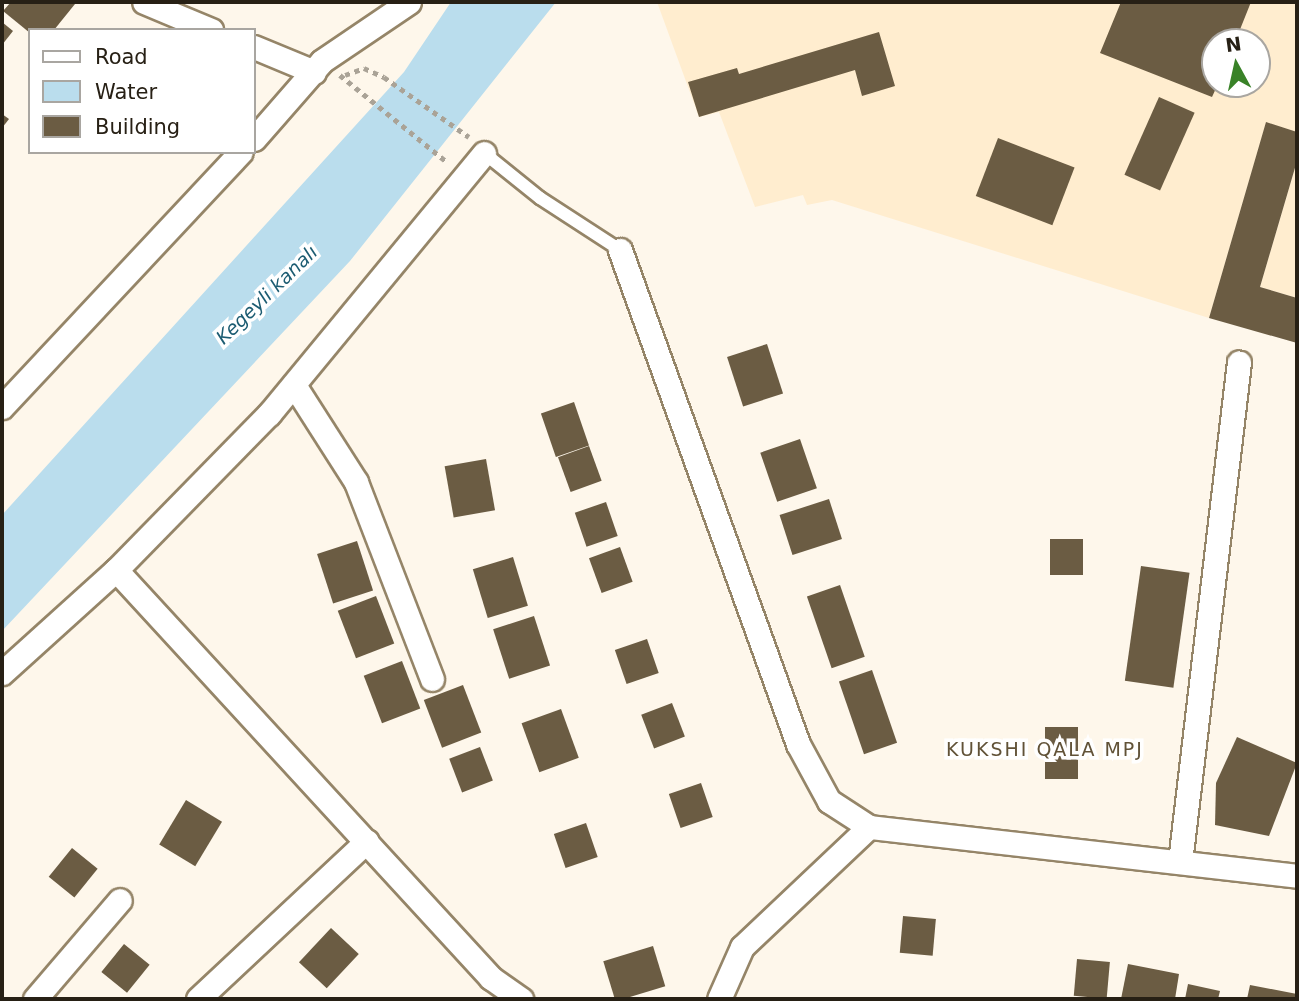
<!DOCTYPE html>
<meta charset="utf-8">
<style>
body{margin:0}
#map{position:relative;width:1299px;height:1001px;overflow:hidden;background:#fef7eb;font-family:"DejaVu Sans",sans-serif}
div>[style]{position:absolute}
.built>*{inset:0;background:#ffedcf}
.water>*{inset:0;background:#badded}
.building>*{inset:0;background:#6b5c43;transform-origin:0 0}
.path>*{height:4.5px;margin-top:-2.25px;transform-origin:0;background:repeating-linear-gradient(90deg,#aaa397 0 5px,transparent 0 10px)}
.roads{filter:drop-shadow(2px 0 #958568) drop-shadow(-2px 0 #958568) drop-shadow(0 2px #958568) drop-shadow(0 -2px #958568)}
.lane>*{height:12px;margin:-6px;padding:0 6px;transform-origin:6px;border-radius:6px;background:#fff}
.street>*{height:23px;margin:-11.5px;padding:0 11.5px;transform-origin:11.5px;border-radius:11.5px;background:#fff}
span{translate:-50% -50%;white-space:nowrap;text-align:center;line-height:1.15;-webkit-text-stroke:7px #fff;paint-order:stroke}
.water-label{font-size:19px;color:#1c5c72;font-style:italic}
.neighbourhood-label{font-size:19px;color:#615237;letter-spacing:2px}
.frame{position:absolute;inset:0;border:4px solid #272015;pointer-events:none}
.legend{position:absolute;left:28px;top:28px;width:228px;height:126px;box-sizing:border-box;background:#fff;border:2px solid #a9a6a1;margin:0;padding:9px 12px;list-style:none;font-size:21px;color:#272015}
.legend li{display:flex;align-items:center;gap:14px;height:35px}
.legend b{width:35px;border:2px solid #a9a6a1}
.north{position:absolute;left:1201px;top:28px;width:70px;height:70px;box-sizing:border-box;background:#fff;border:2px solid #a9a6a1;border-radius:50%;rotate:352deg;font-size:19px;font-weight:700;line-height:28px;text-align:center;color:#272015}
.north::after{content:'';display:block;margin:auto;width:24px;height:32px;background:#398228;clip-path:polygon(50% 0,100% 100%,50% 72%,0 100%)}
</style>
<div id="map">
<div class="built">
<i style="clip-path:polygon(evenodd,657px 2px,1297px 2px,1297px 132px,1266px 123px,1209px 318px,832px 200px,807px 205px,803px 195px,755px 207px,719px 112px,699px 117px,657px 2px,1215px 42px,1257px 42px,1257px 84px,1215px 84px,1215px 42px)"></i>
<i style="clip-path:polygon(1297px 161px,1297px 298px,1260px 287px)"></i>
</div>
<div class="water">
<i style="clip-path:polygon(451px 2px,556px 2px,350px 261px,2px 631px,2px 515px,404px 72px)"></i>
</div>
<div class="building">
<i style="clip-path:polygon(11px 2px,72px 2px,75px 4px,54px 30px,30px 33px,3px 11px)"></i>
<i style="clip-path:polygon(1121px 2px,1251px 2px,1235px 42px,1215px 42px,1218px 84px,1212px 97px,1100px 53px)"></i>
<i style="clip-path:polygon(2px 22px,13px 31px,2px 45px)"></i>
<i style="clip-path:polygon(879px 32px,895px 86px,862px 96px,855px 70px,699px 117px,688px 82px,737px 68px,739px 74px)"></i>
<i style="left:1159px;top:97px;width:39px;height:85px;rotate:24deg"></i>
<i style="clip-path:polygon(2px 114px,9px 119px,2px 128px)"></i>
<i style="clip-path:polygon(1266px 122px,1297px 132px,1297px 161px,1260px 287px,1297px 298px,1297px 343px,1209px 318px)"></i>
<i style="left:998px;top:138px;width:82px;height:62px;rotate:21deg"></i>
<i style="left:767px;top:344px;width:52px;height:42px;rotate:72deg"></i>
<i style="left:574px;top:402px;width:46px;height:35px;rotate:71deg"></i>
<i style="left:800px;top:439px;width:52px;height:42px;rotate:71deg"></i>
<i style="left:589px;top:446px;width:37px;height:33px;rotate:70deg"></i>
<i style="left:486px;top:459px;width:52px;height:42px;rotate:80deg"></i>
<i style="left:829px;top:499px;width:42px;height:52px;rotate:72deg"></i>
<i style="left:606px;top:502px;width:36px;height:33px;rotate:71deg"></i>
<i style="left:1050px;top:539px;width:33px;height:36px"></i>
<i style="left:357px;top:541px;width:52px;height:42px;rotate:72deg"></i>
<i style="left:620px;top:547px;width:37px;height:33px;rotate:70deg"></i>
<i style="left:513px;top:557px;width:51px;height:42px;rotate:73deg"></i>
<i style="left:1141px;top:566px;width:49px;height:116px;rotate:8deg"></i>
<i style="left:840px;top:585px;width:76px;height:35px;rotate:71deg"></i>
<i style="left:376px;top:596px;width:51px;height:41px;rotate:69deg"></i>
<i style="left:534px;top:616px;width:52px;height:43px;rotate:72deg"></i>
<i style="left:647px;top:639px;width:36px;height:34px;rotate:71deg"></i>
<i style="left:402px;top:661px;width:51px;height:41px;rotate:69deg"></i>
<i style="left:872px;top:670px;width:77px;height:35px;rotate:71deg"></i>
<i style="left:463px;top:685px;width:51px;height:42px;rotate:69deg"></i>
<i style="left:672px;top:703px;width:36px;height:33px;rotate:69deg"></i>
<i style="left:561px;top:709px;width:52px;height:42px;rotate:70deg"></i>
<i style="left:1078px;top:727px;width:52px;height:33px;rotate:90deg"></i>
<i style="clip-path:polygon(1237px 737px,1297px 763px,1269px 836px,1215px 825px,1216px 783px)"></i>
<i style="left:480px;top:747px;width:36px;height:33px;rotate:69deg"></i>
<i style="left:701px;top:783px;width:36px;height:34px;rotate:71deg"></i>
<i style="left:186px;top:800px;width:42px;height:52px;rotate:31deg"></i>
<i style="left:586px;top:823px;width:36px;height:34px;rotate:71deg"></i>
<i style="left:72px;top:848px;width:33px;height:37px;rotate:39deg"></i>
<i style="left:903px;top:916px;width:33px;height:37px;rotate:5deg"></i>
<i style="left:331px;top:928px;width:38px;height:47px;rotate:43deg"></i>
<i style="left:124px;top:944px;width:33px;height:36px;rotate:39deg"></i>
<i style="left:653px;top:946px;width:42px;height:52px;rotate:73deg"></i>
<i style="left:1077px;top:959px;width:33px;height:37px;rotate:5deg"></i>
<i style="clip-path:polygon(1128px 964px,1179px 974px,1175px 999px,1121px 999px)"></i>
<i style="clip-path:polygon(1188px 984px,1220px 991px,1218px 999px,1185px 999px)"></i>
<i style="clip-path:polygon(1250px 985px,1297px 994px,1297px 999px,1247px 999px)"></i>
</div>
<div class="path">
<i style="left:340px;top:75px;width:138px;rotate:39.1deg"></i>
<i style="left:345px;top:75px;width:20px;rotate:-20deg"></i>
<i style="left:364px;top:68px;width:22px;rotate:24deg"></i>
<i style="left:384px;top:77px;width:104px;rotate:35.2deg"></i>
</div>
<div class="roads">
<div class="lane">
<i style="left:484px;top:153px;width:72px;rotate:38.8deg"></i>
<i style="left:540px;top:198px;width:95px;rotate:33deg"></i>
</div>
<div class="street">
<i style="left:144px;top:2px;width:73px;rotate:22.7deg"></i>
<i style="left:254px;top:47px;width:65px;rotate:22.6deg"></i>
<i style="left:254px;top:139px;width:103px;rotate:-48.9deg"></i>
<i style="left:322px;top:61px;width:105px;rotate:-34.1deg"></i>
<i style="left:620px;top:250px;width:525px;rotate:70.18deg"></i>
<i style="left:798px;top:744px;width:65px;rotate:61.5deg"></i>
<i style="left:829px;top:801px;width:48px;rotate:33deg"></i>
<i style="left:869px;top:827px;width:431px;rotate:6.5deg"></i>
<i style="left:294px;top:385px;width:115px;rotate:57.4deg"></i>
<i style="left:356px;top:482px;width:211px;rotate:68.9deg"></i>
<i style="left:2px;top:407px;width:349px;rotate:-46.9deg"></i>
<i style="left:116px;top:570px;width:554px;rotate:47.41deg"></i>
<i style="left:491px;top:978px;width:37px;rotate:35deg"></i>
<i style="left:2px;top:673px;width:154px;rotate:-42.1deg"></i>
<i style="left:116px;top:570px;width:219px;rotate:-45.6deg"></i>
<i style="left:269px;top:414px;width:338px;rotate:-50.5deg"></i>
<i style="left:1180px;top:862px;width:503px;rotate:-83.27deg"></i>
<i style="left:35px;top:999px;width:130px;rotate:-49.4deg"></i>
<i style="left:198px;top:999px;width:231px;rotate:-43.1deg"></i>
<i style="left:719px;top:999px;width:57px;rotate:-66.1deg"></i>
<i style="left:742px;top:947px;width:175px;rotate:-43.4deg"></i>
</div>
</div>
<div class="water-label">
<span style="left:267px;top:295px;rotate:-44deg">Kegeyli kanalı</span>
</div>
<div class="neighbourhood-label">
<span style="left:1045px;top:750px">KUKSHI QALA MPJ</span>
</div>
<div class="frame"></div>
<ul class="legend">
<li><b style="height:9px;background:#fff"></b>Road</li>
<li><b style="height:19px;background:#badded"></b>Water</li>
<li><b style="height:19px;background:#6b5c43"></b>Building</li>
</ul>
<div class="north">N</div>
</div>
